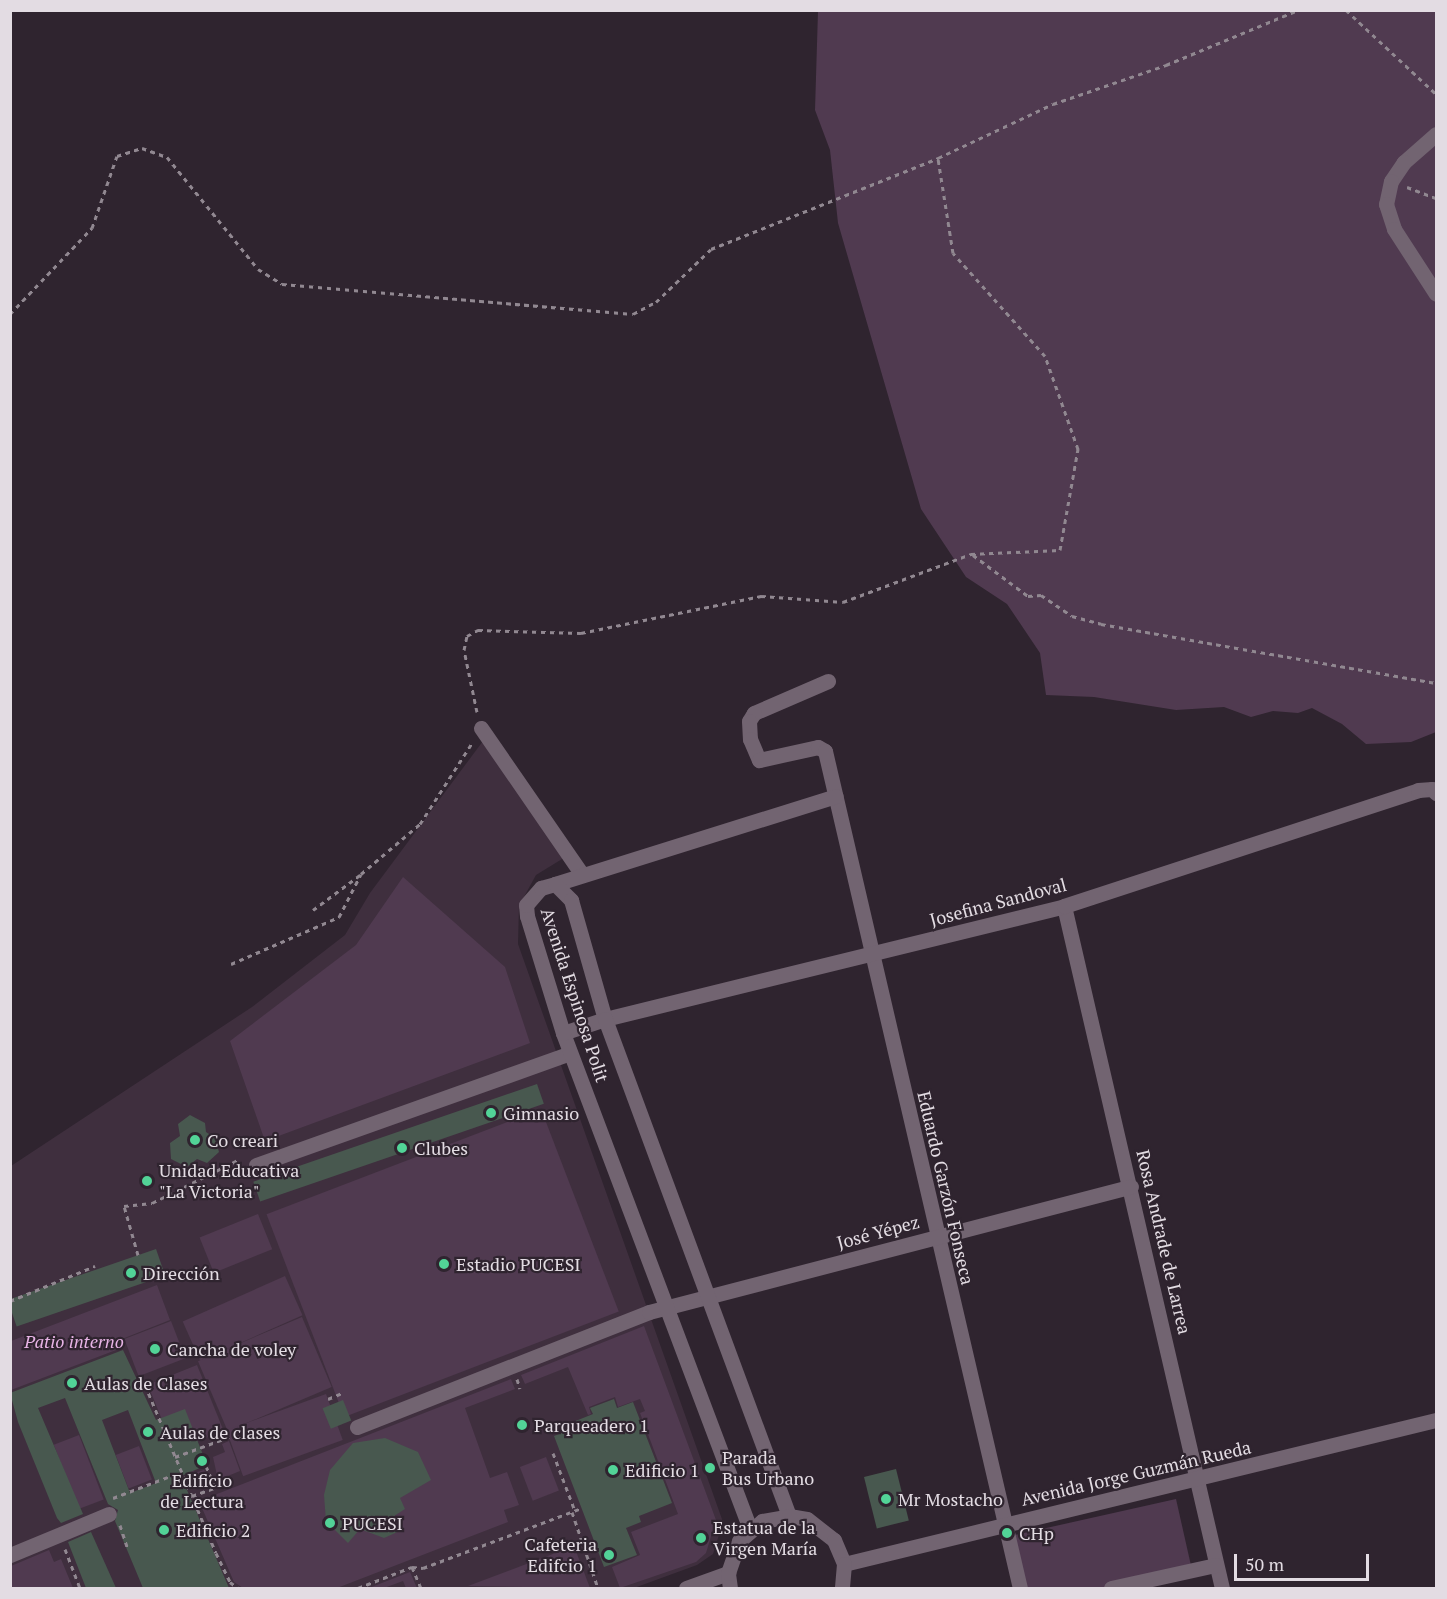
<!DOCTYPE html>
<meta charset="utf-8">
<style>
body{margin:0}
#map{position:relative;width:1447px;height:1599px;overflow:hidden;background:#2f242f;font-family:"PT Serif",serif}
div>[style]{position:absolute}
.built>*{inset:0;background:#3f2f3e}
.green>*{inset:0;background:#503a50;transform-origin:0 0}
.building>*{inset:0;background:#48584f;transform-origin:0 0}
.path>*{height:3px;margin-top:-1.5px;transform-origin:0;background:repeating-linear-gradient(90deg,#918891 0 4.5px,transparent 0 9px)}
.minor>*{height:15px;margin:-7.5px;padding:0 7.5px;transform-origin:7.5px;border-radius:7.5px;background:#726471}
.dots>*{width:16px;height:16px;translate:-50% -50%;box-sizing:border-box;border:3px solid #2f242f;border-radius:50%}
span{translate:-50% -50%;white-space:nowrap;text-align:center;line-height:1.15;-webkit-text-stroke:4.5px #2f242f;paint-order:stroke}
.street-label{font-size:18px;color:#e3dce3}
.poi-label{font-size:18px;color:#e3dce3}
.left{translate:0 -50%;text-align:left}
.right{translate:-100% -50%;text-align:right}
.park-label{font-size:18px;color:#e7b3e5;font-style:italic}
.frame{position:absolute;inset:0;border:12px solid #e3dce3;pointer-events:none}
.scale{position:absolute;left:1234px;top:1554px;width:135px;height:27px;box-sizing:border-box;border:3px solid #e3dce3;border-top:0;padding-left:8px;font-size:18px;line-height:21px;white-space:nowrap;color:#e3dce3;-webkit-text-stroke:4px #2f242f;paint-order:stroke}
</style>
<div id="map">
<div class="built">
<i style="clip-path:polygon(483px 741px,567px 856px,536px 875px,519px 906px,518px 944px,723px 1522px,713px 1554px,697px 1565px,634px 1588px,11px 1588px,11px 1166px,252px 1007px,345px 935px,370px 893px)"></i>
</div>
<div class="green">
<i style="clip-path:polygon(818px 11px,1436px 11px,1436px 732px,1411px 742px,1366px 744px,1342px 724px,1312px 708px,1298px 713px,1273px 711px,1251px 717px,1224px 707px,1176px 710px,1094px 697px,1046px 695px,1040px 653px,1007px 604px,966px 577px,921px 509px,838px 223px,830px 150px,815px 110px)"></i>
<i style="clip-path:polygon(403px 877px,505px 967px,530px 1043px,265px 1141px,230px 1041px,356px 945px)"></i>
<i style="left:541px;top:1109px;width:217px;height:294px;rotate:69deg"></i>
<i style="left:258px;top:1214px;width:38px;height:63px;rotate:68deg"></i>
<i style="left:285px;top:1276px;width:43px;height:112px;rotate:66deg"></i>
<i style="clip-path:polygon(157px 1285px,170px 1320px,122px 1339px,124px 1347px,11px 1390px,11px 1341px)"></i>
<i style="left:302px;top:1317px;width:76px;height:113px;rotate:67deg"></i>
<i style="left:171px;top:1321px;width:40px;height:50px;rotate:69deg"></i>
<i style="clip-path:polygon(644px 1326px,716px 1520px,706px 1553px,696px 1562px,620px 1588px,612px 1567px,640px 1555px,631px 1532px,678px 1514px,640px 1413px,645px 1411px,640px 1399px,618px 1407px,615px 1397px,589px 1407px,591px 1414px,588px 1415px,568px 1367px,525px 1384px,521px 1375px)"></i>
<i style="left:197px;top:1365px;width:71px;height:53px;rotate:68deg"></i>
<i style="clip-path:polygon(511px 1379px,515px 1389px,465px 1408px,490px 1478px,507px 1472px,519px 1505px,504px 1510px,508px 1522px,337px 1588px,243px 1588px,234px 1582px,199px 1501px)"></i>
<i style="left:326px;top:1394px;width:49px;height:106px;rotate:70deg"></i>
<i style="left:79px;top:1435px;width:69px;height:27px;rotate:69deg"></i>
<i style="clip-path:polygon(229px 1441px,240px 1471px,218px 1480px,213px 1457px,225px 1452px,222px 1444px)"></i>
<i style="left:139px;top:1446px;width:36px;height:25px;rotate:69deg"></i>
<i style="clip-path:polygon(188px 1457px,194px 1473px,204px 1470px,210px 1483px,193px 1489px,181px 1460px)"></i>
<i style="left:546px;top:1457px;width:36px;height:28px;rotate:69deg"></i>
<i style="clip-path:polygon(1176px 1499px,1192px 1570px,1110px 1588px,1027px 1588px,1015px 1535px)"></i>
<i style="clip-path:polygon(574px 1546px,590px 1588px,468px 1586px)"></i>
<i style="clip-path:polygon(49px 1550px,54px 1562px,61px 1559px,73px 1588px,11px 1588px,11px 1566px)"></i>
<i style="clip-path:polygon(410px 1572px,417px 1588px,406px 1588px,403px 1581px,384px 1588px,369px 1588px)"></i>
</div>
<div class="building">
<i style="left:537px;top:1084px;width:21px;height:300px;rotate:71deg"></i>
<i style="clip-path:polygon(190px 1115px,205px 1123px,206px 1132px,215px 1138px,219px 1152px,207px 1163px,197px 1159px,187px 1167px,171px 1159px,170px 1143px,180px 1136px,178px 1124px)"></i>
<i style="left:156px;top:1249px;width:28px;height:157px;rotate:71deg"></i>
<i style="clip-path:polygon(evenodd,123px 1350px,156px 1420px,185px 1409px,207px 1465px,181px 1476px,229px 1588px,143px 1588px,115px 1521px,118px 1510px,108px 1504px,65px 1398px,38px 1408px,83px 1514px,61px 1523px,57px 1518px,18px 1422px,10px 1393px,123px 1350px,128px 1410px,156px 1483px,130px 1493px,102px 1420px,128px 1410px)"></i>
<i style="clip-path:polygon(614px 1399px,617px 1408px,633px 1402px,672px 1503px,639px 1516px,641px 1522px,626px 1528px,637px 1555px,604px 1567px,554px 1436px,575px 1428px,573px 1422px,593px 1414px,590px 1408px)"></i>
<i style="left:343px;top:1400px;width:22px;height:22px;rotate:68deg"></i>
<i style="clip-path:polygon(385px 1438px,418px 1452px,431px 1480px,400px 1498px,405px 1509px,394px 1516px,402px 1530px,384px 1538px,360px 1529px,348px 1543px,326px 1521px,324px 1495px,330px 1470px,353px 1443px)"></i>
<i style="left:896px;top:1469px;width:53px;height:33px;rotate:76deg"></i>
<i style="clip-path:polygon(91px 1532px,116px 1588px,86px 1588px,68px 1542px)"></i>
</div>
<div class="path">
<i style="left:1346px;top:10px;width:123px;rotate:43deg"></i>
<i style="left:1407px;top:187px;width:31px;rotate:21deg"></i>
<i style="left:10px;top:314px;width:119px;rotate:-46.4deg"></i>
<i style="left:92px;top:228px;width:76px;rotate:-70.9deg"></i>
<i style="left:117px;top:156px;width:26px;rotate:-18deg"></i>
<i style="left:142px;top:148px;width:27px;rotate:20deg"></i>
<i style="left:167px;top:157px;width:144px;rotate:50.9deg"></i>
<i style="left:258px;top:269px;width:28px;rotate:32deg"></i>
<i style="left:282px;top:284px;width:352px;rotate:4.9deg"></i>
<i style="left:633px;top:314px;width:26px;rotate:-28deg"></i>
<i style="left:656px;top:302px;width:76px;rotate:-43.9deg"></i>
<i style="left:711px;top:249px;width:245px;rotate:-21.8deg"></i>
<i style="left:938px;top:158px;width:127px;rotate:-25.2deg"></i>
<i style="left:1053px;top:104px;width:120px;rotate:-19deg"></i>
<i style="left:1166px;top:65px;width:143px;rotate:-22.6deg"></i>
<i style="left:973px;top:555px;width:69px;rotate:36.7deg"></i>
<i style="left:1028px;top:596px;width:13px;rotate:-4deg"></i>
<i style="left:1041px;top:595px;width:37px;rotate:34deg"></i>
<i style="left:1072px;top:616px;width:30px;rotate:15deg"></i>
<i style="left:1101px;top:624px;width:340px;rotate:10deg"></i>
<i style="left:477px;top:712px;width:63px;rotate:-101.8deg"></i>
<i style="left:464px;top:650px;width:14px;rotate:-78deg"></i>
<i style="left:467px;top:636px;width:13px;rotate:-29deg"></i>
<i style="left:478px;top:630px;width:103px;rotate:1.7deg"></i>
<i style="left:581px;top:633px;width:184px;rotate:-11.6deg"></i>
<i style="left:761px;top:596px;width:82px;rotate:4.2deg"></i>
<i style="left:843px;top:602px;width:137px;rotate:-20.6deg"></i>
<i style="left:971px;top:554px;width:89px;rotate:-2.6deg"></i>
<i style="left:1060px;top:550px;width:103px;rotate:-79.9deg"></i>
<i style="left:1078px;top:449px;width:99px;rotate:-109.5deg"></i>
<i style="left:1045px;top:356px;width:138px;rotate:-131.8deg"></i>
<i style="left:953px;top:253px;width:96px;rotate:-99deg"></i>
<i style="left:313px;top:910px;width:59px;rotate:-36.7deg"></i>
<i style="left:231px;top:964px;width:118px;rotate:-23.5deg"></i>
<i style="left:339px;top:917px;width:48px;rotate:-62.9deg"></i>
<i style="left:361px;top:874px;width:77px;rotate:-40.3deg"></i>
<i style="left:420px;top:824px;width:96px;rotate:-57.3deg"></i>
<i style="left:138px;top:1255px;width:51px;rotate:-105.9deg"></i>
<i style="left:124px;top:1206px;width:28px;rotate:-6deg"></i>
<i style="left:152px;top:1203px;width:98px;rotate:-26.6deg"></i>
<i style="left:10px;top:1301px;width:92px;rotate:-22.4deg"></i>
<i style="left:517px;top:1379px;width:10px;rotate:73deg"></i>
<i style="left:145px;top:1385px;width:182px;rotate:67.1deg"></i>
<i style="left:216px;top:1553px;width:32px;rotate:64deg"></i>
<i style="left:230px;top:1582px;width:10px;rotate:37deg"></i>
<i style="left:328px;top:1399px;width:15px;rotate:-23deg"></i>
<i style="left:553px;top:1453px;width:62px;rotate:69.2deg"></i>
<i style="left:175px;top:1457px;width:58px;rotate:-20.3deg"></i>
<i style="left:206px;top:1466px;width:23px;rotate:67deg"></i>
<i style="left:192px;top:1496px;width:35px;rotate:-20deg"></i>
<i style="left:113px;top:1498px;width:73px;rotate:-20.9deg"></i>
<i style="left:572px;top:1512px;width:80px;rotate:71.1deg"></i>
<i style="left:120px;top:1525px;width:25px;rotate:72deg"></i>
<i style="left:65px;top:1549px;width:42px;rotate:69deg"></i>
<i style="left:412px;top:1567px;width:11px;rotate:5deg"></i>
<i style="left:423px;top:1568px;width:170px;rotate:-20.7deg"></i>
<i style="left:358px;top:1588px;width:58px;rotate:-21.3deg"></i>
<i style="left:412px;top:1567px;width:23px;rotate:67deg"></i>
</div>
<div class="minor">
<i style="left:1436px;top:134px;width:43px;rotate:138.8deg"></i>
<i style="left:1404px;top:162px;width:23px;rotate:124deg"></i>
<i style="left:1391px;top:181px;width:24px;rotate:102deg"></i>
<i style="left:1386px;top:204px;width:26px;rotate:72deg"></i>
<i style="left:1394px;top:229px;width:77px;rotate:57.1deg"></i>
<i style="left:828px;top:681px;width:81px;rotate:156.6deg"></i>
<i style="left:754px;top:713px;width:9px;rotate:122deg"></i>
<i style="left:749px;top:721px;width:18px;rotate:87deg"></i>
<i style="left:750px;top:739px;width:23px;rotate:67deg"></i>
<i style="left:759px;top:760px;width:60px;rotate:-12.4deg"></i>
<i style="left:818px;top:747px;width:8px;rotate:30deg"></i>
<i style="left:825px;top:751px;width:859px;rotate:76.89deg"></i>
<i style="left:481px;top:728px;width:176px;rotate:55.4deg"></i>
<i style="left:555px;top:884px;width:294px;rotate:-17.4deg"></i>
<i style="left:1064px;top:906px;width:700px;rotate:76.96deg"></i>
<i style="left:563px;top:1033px;width:44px;rotate:-18.4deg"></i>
<i style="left:605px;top:1019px;width:473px;rotate:-13.8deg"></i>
<i style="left:1064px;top:906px;width:373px;rotate:-18.1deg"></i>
<i style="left:1418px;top:790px;width:14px;rotate:-4deg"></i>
<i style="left:1432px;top:789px;width:6px;rotate:45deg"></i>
<i style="left:256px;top:1165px;width:333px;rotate:-19.6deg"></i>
<i style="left:357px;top:1427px;width:314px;rotate:-21.5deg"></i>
<i style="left:649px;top:1312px;width:498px;rotate:-14.6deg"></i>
<i style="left:750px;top:1529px;width:530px;rotate:-110.66deg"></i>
<i style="left:563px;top:1033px;width:122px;rotate:-107.1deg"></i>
<i style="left:527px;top:916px;width:11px;rotate:-95deg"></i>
<i style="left:526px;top:905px;width:23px;rotate:-49deg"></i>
<i style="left:541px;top:888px;width:15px;rotate:-16deg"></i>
<i style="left:555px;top:884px;width:23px;rotate:45deg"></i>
<i style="left:571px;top:900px;width:124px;rotate:74.1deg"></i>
<i style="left:605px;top:1019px;width:530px;rotate:69.68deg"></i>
<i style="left:10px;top:1555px;width:107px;rotate:-22.5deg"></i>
<i style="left:844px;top:1564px;width:609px;rotate:-13.67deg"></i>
<i style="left:686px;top:1588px;width:45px;rotate:-19.7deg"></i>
<i style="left:730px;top:1588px;width:15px;rotate:-98deg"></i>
<i style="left:728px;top:1573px;width:34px;rotate:-71deg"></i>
<i style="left:739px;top:1541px;width:30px;rotate:-41deg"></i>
<i style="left:762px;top:1521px;width:27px;rotate:-10deg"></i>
<i style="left:789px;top:1516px;width:18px;rotate:9deg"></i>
<i style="left:807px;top:1519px;width:34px;rotate:38deg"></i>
<i style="left:834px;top:1540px;width:26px;rotate:67deg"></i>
<i style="left:844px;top:1564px;width:24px;rotate:95deg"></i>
<i style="left:1111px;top:1588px;width:107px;rotate:-12.4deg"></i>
</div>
<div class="dots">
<i style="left:491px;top:1113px;background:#52d397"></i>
<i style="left:195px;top:1140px;background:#52d397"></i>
<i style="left:402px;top:1148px;background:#52d397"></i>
<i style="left:147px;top:1181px;background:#52d397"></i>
<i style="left:444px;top:1264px;background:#52d397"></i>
<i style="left:131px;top:1273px;background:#52d397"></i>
<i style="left:155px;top:1349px;background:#52d397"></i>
<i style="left:72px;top:1383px;background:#52d397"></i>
<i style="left:522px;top:1425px;background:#52d397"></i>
<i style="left:148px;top:1432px;background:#52d397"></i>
<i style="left:202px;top:1461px;background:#52d397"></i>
<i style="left:710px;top:1468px;background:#52d397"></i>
<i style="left:613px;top:1470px;background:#52d397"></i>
<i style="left:886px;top:1499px;background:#52d397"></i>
<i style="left:330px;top:1523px;background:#52d397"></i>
<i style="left:164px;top:1530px;background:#52d397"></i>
<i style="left:1007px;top:1533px;background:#52d397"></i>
<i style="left:701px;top:1538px;background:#52d397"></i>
<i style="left:609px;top:1555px;background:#52d397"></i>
</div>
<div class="street-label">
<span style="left:998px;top:902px;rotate:-15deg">Josefina Sandoval</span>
<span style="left:575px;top:995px;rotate:72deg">Avenida Espinosa Polit</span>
<span style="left:946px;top:1188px;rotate:77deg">Eduardo Garzón Fonseca</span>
<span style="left:878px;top:1232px;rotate:-15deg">José Yépez</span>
<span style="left:1164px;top:1242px;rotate:77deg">Rosa Andrade de Larrea</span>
<span style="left:1136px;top:1473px;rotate:-13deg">Avenida Jorge Guzmán Rueda</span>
</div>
<div class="poi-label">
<span class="left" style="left:503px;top:1113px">Gimnasio</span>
<span class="left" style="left:207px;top:1140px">Co creari</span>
<span class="left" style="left:414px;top:1148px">Clubes</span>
<span class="left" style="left:159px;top:1181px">Unidad Educativa<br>"La Victoria"</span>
<span class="left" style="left:456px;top:1264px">Estadio PUCESI</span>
<span class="left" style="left:143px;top:1273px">Dirección</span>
<span class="left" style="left:167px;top:1349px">Cancha de voley</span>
<span class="left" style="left:84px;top:1383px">Aulas de Clases</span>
<span class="left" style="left:534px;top:1425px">Parqueadero 1</span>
<span class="left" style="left:160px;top:1432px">Aulas de clases</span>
<span class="left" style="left:722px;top:1468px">Parada<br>Bus Urbano</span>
<span class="left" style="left:625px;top:1470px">Edificio 1</span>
<span style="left:202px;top:1491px">Edificio<br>de Lectura</span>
<span class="left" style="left:898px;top:1499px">Mr Mostacho</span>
<span class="left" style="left:342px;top:1523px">PUCESI</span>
<span class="left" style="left:713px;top:1538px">Estatua de la<br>Virgen María</span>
<span class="left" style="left:176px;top:1530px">Edificio 2</span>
<span class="left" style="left:1019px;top:1533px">CHp</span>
<span class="right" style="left:597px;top:1555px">Cafeteria<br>Edifcio 1</span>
</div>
<div class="park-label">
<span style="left:74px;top:1341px">Patio interno</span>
</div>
<div class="frame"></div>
<div class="scale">50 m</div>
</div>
